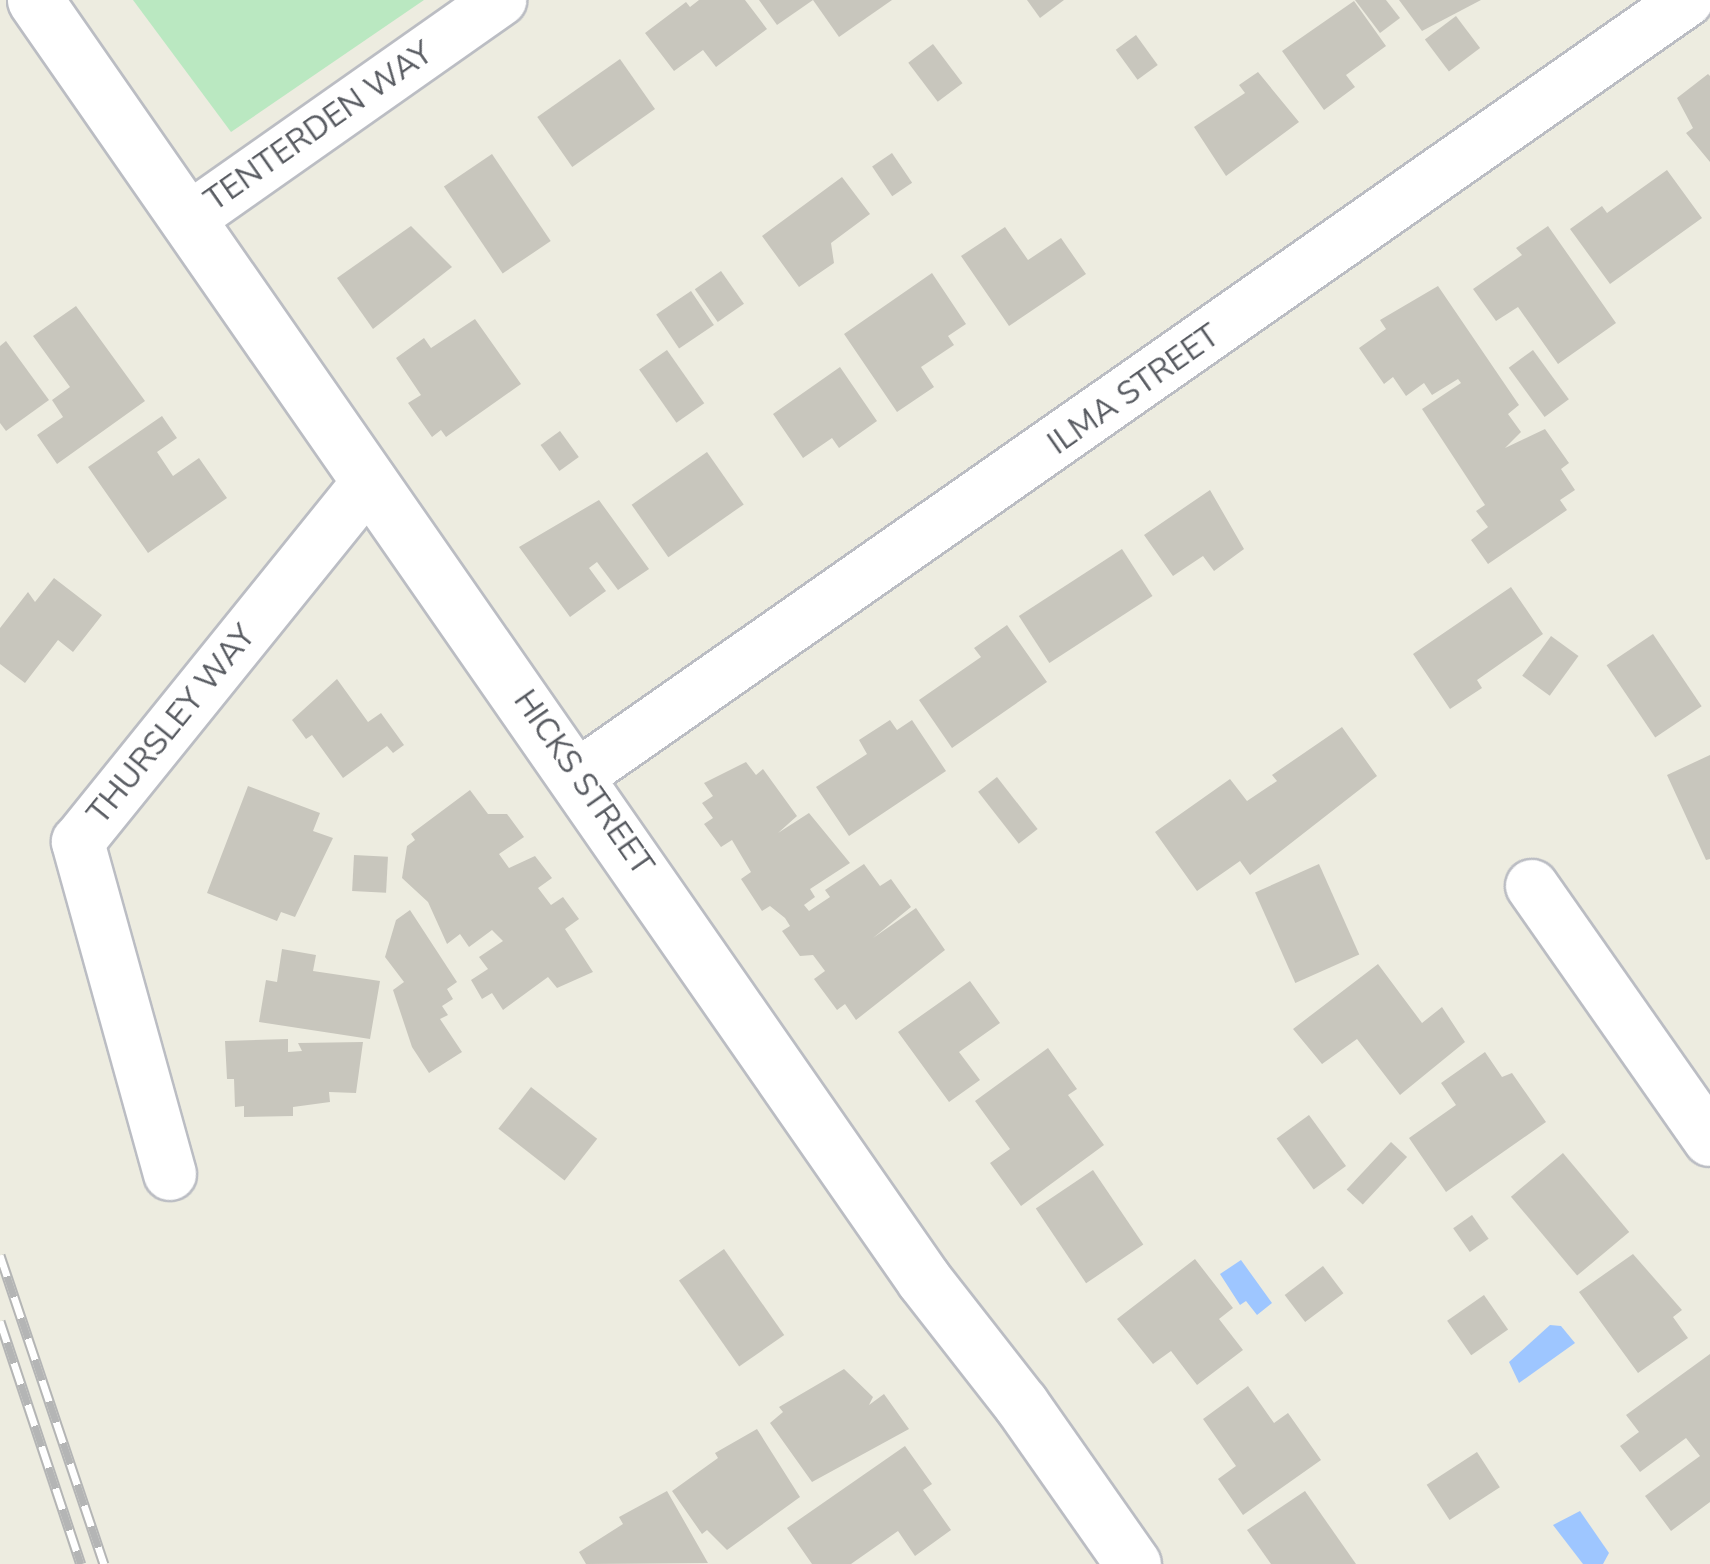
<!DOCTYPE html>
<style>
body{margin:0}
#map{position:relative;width:1710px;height:1564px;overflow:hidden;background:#edece0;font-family:"Nunito Sans",sans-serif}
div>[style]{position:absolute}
.green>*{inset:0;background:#bae8c1}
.water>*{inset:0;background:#9ec6ff}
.building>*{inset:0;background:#c8c6bd;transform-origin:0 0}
.roads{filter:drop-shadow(2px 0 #bbbdc3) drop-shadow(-2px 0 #bbbdc3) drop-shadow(0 2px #bbbdc3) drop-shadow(0 -2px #bbbdc3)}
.street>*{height:52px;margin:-26px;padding:0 26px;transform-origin:26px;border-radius:26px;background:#fff}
.secondary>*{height:55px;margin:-27.5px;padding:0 27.5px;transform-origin:27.5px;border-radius:27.5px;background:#fff}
.rail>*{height:11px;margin-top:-5.5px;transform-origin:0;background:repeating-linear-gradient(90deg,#fff 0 22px,#b4b5b5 0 44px);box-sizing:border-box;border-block:2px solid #b4b5b5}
span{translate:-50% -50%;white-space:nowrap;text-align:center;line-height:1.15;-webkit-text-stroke:8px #fff;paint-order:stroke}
.street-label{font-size:32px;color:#595c62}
</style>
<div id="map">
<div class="green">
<i style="clip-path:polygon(133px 0,424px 0,231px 132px)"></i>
</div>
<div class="water">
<i style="clip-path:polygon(1241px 1260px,1272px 1303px,1257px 1315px,1246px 1301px,1240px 1305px,1220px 1274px)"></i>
<i style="clip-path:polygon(1550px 1325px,1561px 1326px,1575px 1343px,1519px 1383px,1509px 1362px)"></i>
<i style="clip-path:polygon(1580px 1511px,1609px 1553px,1603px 1564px,1583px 1564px,1553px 1525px)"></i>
</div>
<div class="building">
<i style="clip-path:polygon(699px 0,745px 0,767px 29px,716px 67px,703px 50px,674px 71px,645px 33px,686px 2px,690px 7px)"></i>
<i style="clip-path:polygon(759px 0,813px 0,777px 25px)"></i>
<i style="clip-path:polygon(813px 0,892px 0,839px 37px)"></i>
<i style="clip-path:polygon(1027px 0,1064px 0,1040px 18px)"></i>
<i style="clip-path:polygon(1355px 0,1386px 0,1400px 18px,1380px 33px)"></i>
<i style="clip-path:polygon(1399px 0,1481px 0,1422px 31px)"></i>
<i style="clip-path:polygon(1354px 1px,1386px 46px,1346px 75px,1355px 87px,1324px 110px,1282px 51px)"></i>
<i style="left:1456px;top:16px;width:40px;height:39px;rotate:53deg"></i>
<i style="left:1136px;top:35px;width:37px;height:25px;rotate:54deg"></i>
<i style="left:933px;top:44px;width:49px;height:31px;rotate:53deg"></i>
<i style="left:620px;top:59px;width:61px;height:101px;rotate:55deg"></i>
<i style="clip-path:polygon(1258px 72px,1299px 122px,1226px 176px,1194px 127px,1245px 93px,1239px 85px)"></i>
<i style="clip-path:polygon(1708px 74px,1710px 76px,1710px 162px,1686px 133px,1693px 128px,1677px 98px)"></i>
<i style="left:892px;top:153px;width:36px;height:24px;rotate:56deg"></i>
<i style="left:492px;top:154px;width:105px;height:58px;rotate:56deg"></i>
<i style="clip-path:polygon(1667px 170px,1702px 218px,1610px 284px,1570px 229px,1602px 206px,1607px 213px)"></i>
<i style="clip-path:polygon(842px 177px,870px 214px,831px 243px,834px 263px,799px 287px,762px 236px)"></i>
<i style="clip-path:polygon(411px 226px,452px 267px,373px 329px,337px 278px)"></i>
<i style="clip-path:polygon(1548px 226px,1616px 323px,1558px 364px,1518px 307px,1496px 321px,1473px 289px,1522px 255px,1516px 248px)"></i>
<i style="clip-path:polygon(1005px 227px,1028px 260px,1061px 238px,1086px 274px,1009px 326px,961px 256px)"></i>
<i style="left:721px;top:271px;width:40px;height:32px;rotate:55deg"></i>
<i style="clip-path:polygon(932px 273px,966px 324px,948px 336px,954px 345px,921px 367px,934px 387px,897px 412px,844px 334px)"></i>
<i style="clip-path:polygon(1438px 286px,1519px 405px,1508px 414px,1521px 432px,1505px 448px,1545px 429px,1569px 463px,1561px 469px,1575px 490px,1560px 500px,1567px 510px,1488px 564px,1471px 540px,1488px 527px,1476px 511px,1485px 505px,1422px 409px,1461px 383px,1458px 379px,1432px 395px,1424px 383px,1406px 396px,1393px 377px,1384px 384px,1359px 348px,1386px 329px,1380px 320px)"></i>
<i style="left:691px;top:291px;width:41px;height:42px;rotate:56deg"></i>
<i style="clip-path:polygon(76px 306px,145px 401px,57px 464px,37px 435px,63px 417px,52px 400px,70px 387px,33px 336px)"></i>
<i style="clip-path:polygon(475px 319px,521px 384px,446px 437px,441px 430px,432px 437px,408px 403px,421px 395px,396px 358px,424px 338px,431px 348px)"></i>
<i style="clip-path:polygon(6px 341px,49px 400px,6px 431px,0 423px,0 346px)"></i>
<i style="left:667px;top:350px;width:65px;height:34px;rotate:55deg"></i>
<i style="left:1533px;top:350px;width:61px;height:30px;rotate:54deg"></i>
<i style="clip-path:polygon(840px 367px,877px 421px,839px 448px,832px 438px,803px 458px,773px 414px)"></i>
<i style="clip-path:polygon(162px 416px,177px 438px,157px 452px,173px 476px,199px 458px,227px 498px,148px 553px,88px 467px)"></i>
<i style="left:560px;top:431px;width:32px;height:24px;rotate:54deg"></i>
<i style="left:707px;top:452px;width:64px;height:92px;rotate:55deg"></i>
<i style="clip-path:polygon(1210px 490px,1244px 549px,1214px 571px,1203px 556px,1173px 576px,1144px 535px)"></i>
<i style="clip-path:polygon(599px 500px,649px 569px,618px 590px,597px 562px,589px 568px,606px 591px,570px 617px,519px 547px)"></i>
<i style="left:1122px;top:549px;width:56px;height:123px;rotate:57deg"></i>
<i style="clip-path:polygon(54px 578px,102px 615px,73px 652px,58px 640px,25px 683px,0 664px,0 628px,28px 592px,35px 602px)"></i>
<i style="clip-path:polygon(1511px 587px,1543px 634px,1477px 680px,1482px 688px,1450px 709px,1413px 654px)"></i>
<i style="clip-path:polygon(1007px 625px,1047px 682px,952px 748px,919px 700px,981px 657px,974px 648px)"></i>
<i style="left:1653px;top:634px;width:87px;height:56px;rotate:56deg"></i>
<i style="left:1551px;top:636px;width:34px;height:49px;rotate:36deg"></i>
<i style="clip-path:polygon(337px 679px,368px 722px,381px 713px,404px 745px,393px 753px,387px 746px,343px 778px,312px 735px,306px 739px,292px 720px)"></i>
<i style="clip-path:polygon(890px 720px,897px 730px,912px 720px,946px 771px,849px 836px,816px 787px,867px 754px,859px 740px)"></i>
<i style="clip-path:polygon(1342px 727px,1377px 776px,1250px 875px,1240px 861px,1197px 891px,1155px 832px,1230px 779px,1247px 801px,1277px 781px,1272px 775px)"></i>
<i style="clip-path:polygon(1710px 755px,1710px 859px,1706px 860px,1667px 775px)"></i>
<i style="clip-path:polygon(746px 762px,756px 775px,763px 769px,797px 816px,778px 833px,809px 813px,850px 863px,810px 889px,815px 897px,804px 905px,809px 911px,830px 897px,825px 890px,864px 864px,880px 886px,891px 879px,911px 907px,873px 938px,916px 908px,945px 950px,856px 1020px,845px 1004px,837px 1010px,814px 979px,825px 971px,813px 955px,800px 956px,782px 931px,790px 926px,785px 918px,770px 906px,762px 911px,741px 879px,751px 872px,732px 840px,721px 847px,704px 824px,713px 818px,702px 803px,713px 796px,704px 783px)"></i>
<i style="left:997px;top:777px;width:66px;height:24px;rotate:52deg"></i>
<i style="clip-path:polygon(248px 786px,320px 813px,313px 831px,333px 838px,295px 917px,281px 912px,277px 921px,207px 893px)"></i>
<i style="clip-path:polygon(470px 790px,488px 814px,507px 814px,524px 837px,499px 854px,509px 868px,535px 856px,552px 878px,538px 888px,551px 905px,563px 897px,579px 919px,565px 929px,593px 972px,557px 988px,548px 977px,503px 1010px,492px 993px,482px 999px,471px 980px,488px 969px,479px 957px,503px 941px,492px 930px,469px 947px,460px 934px,447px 944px,428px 902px,402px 878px,407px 846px,415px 840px,411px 834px)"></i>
<i style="left:354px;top:855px;width:34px;height:36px;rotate:3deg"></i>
<i style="left:1319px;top:864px;width:99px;height:70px;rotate:66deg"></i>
<i style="clip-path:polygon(410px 910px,457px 982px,447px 989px,453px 999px,442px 1006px,448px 1015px,440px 1019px,462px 1052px,429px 1073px,412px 1047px,393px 990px,404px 982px,385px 957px,396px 920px)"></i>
<i style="clip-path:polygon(282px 949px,316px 955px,313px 971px,380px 981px,370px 1039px,259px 1022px,266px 980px,277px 982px)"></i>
<i style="clip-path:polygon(1378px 964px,1422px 1023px,1442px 1007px,1465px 1042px,1400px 1095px,1357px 1039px,1322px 1064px,1293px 1029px)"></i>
<i style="clip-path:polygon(970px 981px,1000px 1023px,959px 1052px,980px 1080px,949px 1102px,898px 1032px)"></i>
<i style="clip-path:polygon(288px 1039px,288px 1052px,302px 1051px,298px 1043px,363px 1042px,356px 1093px,329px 1092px,330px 1102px,293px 1107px,293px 1116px,244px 1117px,244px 1106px,235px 1107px,234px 1079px,227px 1079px,225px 1041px)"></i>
<i style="clip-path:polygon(1048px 1048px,1077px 1089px,1068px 1095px,1104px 1145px,1021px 1206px,990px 1163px,1010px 1149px,975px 1101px)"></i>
<i style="clip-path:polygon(1485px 1052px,1502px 1077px,1512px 1073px,1546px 1122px,1446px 1192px,1409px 1138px,1456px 1105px,1441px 1083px)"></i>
<i style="left:531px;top:1087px;width:84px;height:53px;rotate:38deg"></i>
<i style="left:1309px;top:1115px;width:63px;height:40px;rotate:54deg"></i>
<i style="left:1391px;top:1142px;width:22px;height:65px;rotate:43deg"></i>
<i style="left:1563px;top:1153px;width:103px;height:68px;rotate:50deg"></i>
<i style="left:1093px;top:1170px;width:90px;height:69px;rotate:56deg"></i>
<i style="left:1472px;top:1215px;width:29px;height:23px;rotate:55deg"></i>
<i style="left:724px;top:1249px;width:105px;height:55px;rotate:55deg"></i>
<i style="clip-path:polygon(1633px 1254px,1682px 1310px,1673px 1317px,1688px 1338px,1638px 1373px,1579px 1292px)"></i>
<i style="clip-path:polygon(1195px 1259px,1233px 1308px,1219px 1319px,1243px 1350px,1197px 1385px,1171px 1351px,1153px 1364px,1117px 1319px)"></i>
<i style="left:1323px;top:1266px;width:34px;height:48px;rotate:53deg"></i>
<i style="left:1484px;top:1295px;width:42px;height:45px;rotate:55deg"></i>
<i style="clip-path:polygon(1710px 1354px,1710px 1502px,1671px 1531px,1645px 1496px,1700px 1456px,1686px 1438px,1640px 1472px,1620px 1446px,1639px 1432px,1626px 1415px)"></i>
<i style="clip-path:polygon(844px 1369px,873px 1397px,869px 1405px,884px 1394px,909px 1429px,812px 1482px,770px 1423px,783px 1412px,779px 1407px)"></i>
<i style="clip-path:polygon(1248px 1386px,1274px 1423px,1288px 1413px,1321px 1460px,1243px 1515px,1218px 1479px,1236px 1466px,1203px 1419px)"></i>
<i style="clip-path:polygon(757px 1429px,800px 1497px,727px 1550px,707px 1530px,702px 1534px,672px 1491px,718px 1458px,715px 1453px)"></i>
<i style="clip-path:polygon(905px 1446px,932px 1484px,923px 1490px,951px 1530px,915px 1556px,898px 1531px,851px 1564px,812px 1564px,787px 1528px)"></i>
<i style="left:1477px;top:1452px;width:42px;height:60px;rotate:57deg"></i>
<i style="clip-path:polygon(667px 1491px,708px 1563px,586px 1564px,579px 1552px,623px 1524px,619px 1517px)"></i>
<i style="clip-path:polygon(1305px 1491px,1356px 1564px,1271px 1564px,1247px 1530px)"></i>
</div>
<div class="roads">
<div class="street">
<i style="left:187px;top:220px;width:383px;rotate:-35.1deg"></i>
<i style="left:579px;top:775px;width:1352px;rotate:-34.97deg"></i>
<i style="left:1532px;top:886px;width:310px;rotate:55deg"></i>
<i style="left:170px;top:1174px;width:345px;rotate:-105.5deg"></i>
<i style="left:78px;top:842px;width:465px;rotate:-51.1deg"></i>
</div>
<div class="secondary">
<i style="left:35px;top:0;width:1558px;rotate:55.22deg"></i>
<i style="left:924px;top:1280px;width:157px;rotate:52deg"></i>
<i style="left:1021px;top:1404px;width:195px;rotate:55deg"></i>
</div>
</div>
<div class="rail">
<i style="left:0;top:1255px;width:326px;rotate:71.4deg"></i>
<i style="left:0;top:1321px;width:256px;rotate:71.6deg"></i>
</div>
<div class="street-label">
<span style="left:319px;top:127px;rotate:-35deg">TENTERDEN WAY</span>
<span style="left:1134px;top:390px;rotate:-35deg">ILMA STREET</span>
<span style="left:172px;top:725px;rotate:-51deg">THURSLEY WAY</span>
<span style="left:583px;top:783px;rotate:55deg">HICKS STREET</span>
</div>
</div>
